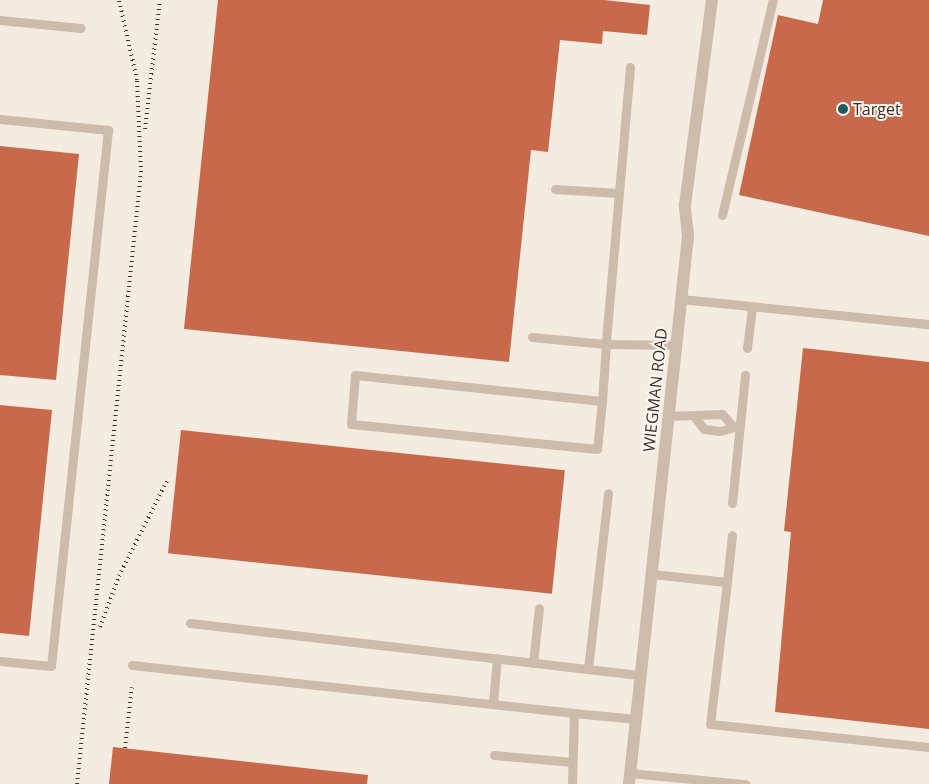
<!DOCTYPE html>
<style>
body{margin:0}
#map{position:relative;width:929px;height:784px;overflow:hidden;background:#f4ebe1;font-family:"Open Sans",sans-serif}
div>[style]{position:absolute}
.building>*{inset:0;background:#c8694b;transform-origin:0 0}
.lane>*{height:9px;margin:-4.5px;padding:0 4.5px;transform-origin:4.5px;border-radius:4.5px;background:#cdbbac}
.street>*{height:12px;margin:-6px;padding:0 6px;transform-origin:6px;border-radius:6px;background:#cdbbac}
.rail>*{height:4px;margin-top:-2px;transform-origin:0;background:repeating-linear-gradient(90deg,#3b302b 0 1px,transparent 0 5px)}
.dots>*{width:14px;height:14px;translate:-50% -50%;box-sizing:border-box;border:2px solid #fbf5ee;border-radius:50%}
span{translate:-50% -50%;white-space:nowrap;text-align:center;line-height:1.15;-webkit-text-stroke:4px #fbf5ee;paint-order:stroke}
.poi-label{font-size:16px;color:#3b302b}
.left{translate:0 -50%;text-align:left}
.street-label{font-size:16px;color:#3b302b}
</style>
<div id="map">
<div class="building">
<i style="clip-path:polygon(218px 0,604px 0,650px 5px,647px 35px,603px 31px,602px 44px,560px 40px,548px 152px,531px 150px,509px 362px,184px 329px)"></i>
<i style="clip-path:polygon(823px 0,929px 0,929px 236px,739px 195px,778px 15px,818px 24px)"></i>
<i style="clip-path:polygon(0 146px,79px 154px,56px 380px,0 375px)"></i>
<i style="clip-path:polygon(803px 348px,929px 362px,929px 729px,775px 712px,791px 532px,784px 531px)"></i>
<i style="clip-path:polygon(0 405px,52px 410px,29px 636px,0 633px)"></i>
<i style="left:181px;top:430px;width:386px;height:124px;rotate:6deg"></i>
<i style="clip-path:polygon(113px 747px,368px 775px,367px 784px,109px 784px)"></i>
</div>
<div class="lane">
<i style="left:0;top:20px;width:81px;rotate:5.6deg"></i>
<i style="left:630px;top:67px;width:278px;rotate:95deg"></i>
<i style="left:606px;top:344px;width:70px;rotate:0.8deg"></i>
<i style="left:0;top:119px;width:109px;rotate:5.8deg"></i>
<i style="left:108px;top:130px;width:539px;rotate:96.07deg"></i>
<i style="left:51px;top:666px;width:51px;rotate:-174.4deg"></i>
<i style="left:555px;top:189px;width:63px;rotate:3.6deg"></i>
<i style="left:722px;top:215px;width:221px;rotate:-76.7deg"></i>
<i style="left:681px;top:299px;width:249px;rotate:5.8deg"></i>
<i style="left:532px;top:337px;width:74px;rotate:5.4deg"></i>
<i style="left:606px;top:344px;width:57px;rotate:94deg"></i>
<i style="left:602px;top:401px;width:48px;rotate:95.9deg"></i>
<i style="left:597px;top:449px;width:247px;rotate:-174.2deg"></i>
<i style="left:351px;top:424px;width:49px;rotate:-85.3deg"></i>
<i style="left:355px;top:375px;width:248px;rotate:6deg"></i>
<i style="left:747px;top:348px;width:40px;rotate:-82.9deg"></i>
<i style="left:668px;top:416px;width:54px;rotate:-2.1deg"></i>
<i style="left:722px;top:414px;width:15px;rotate:48deg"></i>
<i style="left:696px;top:419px;width:13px;rotate:51deg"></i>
<i style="left:704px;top:429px;width:16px;rotate:7deg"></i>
<i style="left:720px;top:431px;width:18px;rotate:-16deg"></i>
<i style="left:732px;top:503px;width:129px;rotate:-84.2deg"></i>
<i style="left:652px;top:574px;width:75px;rotate:6.1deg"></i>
<i style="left:727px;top:582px;width:143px;rotate:96.8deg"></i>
<i style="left:710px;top:724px;width:220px;rotate:6deg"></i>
<i style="left:727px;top:582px;width:47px;rotate:-83.9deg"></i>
<i style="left:190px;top:623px;width:454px;rotate:6.6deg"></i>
<i style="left:533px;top:663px;width:55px;rotate:-83.8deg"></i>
<i style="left:132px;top:665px;width:445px;rotate:6.2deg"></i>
<i style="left:588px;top:669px;width:177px;rotate:-83.5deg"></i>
<i style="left:493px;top:702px;width:44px;rotate:-84.8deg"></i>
<i style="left:494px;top:755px;width:79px;rotate:5.1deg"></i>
<i style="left:630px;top:773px;width:116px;rotate:5.5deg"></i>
<i style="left:572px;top:784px;width:71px;rotate:-88.4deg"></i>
<i style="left:574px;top:713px;width:62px;rotate:5.5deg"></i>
</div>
<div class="street">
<i style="left:629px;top:784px;width:551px;rotate:-83.85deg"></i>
<i style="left:688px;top:236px;width:31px;rotate:-96deg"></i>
<i style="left:685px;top:205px;width:207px;rotate:-82.5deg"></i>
</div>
<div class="rail">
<i style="left:145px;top:129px;width:130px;rotate:-83.4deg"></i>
<i style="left:100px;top:627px;width:54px;rotate:-69.6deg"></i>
<i style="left:119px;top:576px;width:109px;rotate:-63.2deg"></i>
<i style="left:125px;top:748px;width:61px;rotate:-83.5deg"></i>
<i style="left:77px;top:784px;width:615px;rotate:-84.03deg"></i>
<i style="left:141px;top:172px;width:92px;rotate:-92.5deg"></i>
<i style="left:137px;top:80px;width:82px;rotate:-102.7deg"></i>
</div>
<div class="dots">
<i style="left:843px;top:109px;background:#1f5a5e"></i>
</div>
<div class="poi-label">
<span class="left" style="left:853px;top:109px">Target</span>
</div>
<div class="street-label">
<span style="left:655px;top:390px;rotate:-84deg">WIEGMAN ROAD</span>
</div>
</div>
